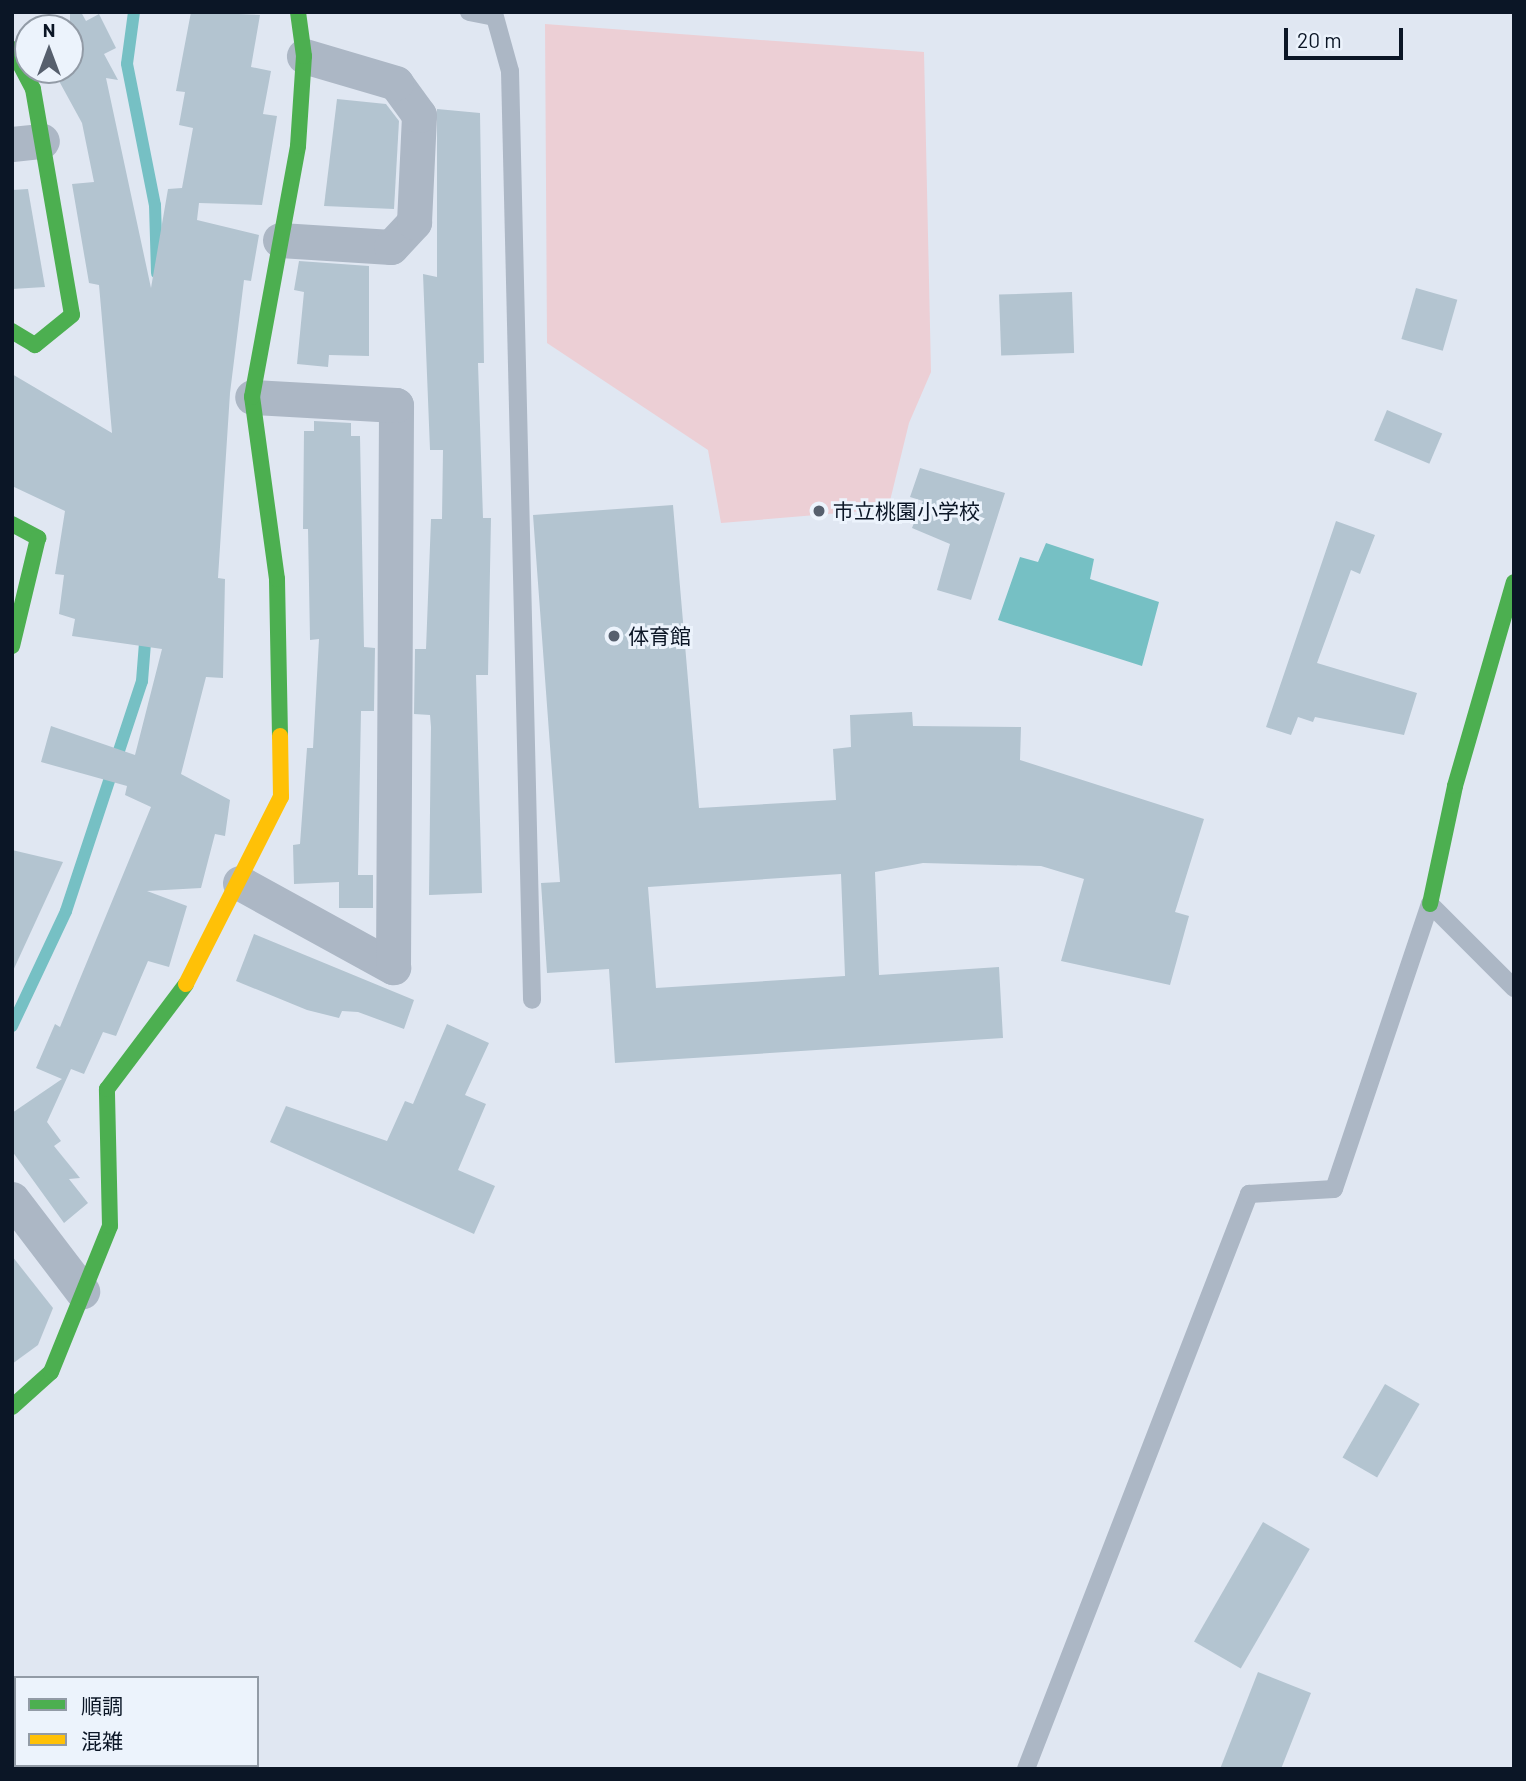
<!DOCTYPE html>
<meta charset="utf-8">
<style>
body{margin:0}
#map{position:relative;width:1526px;height:1781px;overflow:hidden;background:#e0e7f2;font-family:Barlow,"Noto Sans JP",sans-serif}
div>[style]{position:absolute}
.green>*{inset:0;background:#eccfd5}
.water>*{inset:0;background:#76c0c4}
.stream>*{height:12px;margin:-6px;padding:0 6px;transform-origin:6px;border-radius:6px;background:#76c0c4}
.building>*{inset:0;background:#b3c4d0;transform-origin:0 0}
.lane>*{height:18px;margin:-9px;padding:0 9px;transform-origin:9px;border-radius:9px;background:#acb7c5}
.street>*{height:35px;margin:-17.5px;padding:0 17.5px;transform-origin:17.5px;border-radius:17.5px;background:#acb7c5}
.fast>*{height:16px;margin:-8px;padding:0 8px;transform-origin:8px;border-radius:8px;background:#4caf50}
.slow>*{height:16px;margin:-8px;padding:0 8px;transform-origin:8px;border-radius:8px;background:#ffc107}
.dots>*{width:19px;height:19px;translate:-50% -50%;box-sizing:border-box;border:4px solid #ecf3fc;border-radius:50%}
span{translate:-50% -50%;white-space:nowrap;text-align:center;line-height:1.15;-webkit-text-stroke:6px #ecf3fc;paint-order:stroke}
.poi-label{font-size:21px;color:#0b1626}
.left{translate:0 -50%;text-align:left}
.frame{position:absolute;inset:0;border:14px solid #0b1626;pointer-events:none}
.legend{position:absolute;left:14px;top:1676px;width:245px;height:91px;box-sizing:border-box;background:#ecf3fc;border:2px solid #929ba6;margin:0;padding:9px 12px;list-style:none;font-size:21px;color:#0b1626}
.legend li{display:flex;align-items:center;gap:14px;height:35px}
.legend b{width:35px;border:2px solid #929ba6}
.north{position:absolute;left:14px;top:14px;width:70px;height:70px;box-sizing:border-box;background:#ecf3fc;border:2px solid #929ba6;border-radius:50%;rotate:0deg;font-size:19px;font-weight:700;line-height:28px;text-align:center;color:#0b1626}
.north::after{content:'';display:block;margin:auto;width:24px;height:32px;background:#565f6d;clip-path:polygon(50% 0,100% 100%,50% 72%,0 100%)}
.scale{position:absolute;left:1284px;top:28px;width:119px;height:32px;box-sizing:border-box;border:4px solid #0b1626;border-top:0;padding-left:9px;font-size:21px;line-height:24px;white-space:nowrap;color:#0b1626;-webkit-text-stroke:5px #ecf3fc;paint-order:stroke}
</style>
<div id="map">
<div class="green">
<i style="clip-path:polygon(545px 24px,924px 52px,931px 372px,909px 423px,888px 509px,721px 523px,708px 450px,547px 343px)"></i>
</div>
<div class="water">
<i style="clip-path:polygon(1046px 543px,1094px 559px,1090px 579px,1159px 602px,1142px 666px,998px 620px,1020px 557px,1038px 562px)"></i>
</div>
<div class="stream">
<i style="left:134px;top:12px;width:52px;rotate:97.7deg"></i>
<i style="left:127px;top:64px;width:144px;rotate:78.8deg"></i>
<i style="left:155px;top:205px;width:68px;rotate:88.3deg"></i>
<i style="left:12px;top:1026px;width:127px;rotate:-64.8deg"></i>
<i style="left:66px;top:911px;width:242px;rotate:-71.7deg"></i>
<i style="left:142px;top:681px;width:51px;rotate:-85.5deg"></i>
</div>
<div class="building">
<i style="clip-path:polygon(70px 12px,81px 12px,86px 21px,99px 14px,116px 48px,104px 54px,118px 80px,106px 78px,151px 288px,168px 189px,182px 188px,193px 128px,179px 125px,185px 92px,176px 91px,191px 12px,260px 15px,251px 67px,271px 71px,263px 114px,277px 116px,262px 205px,199px 203px,197px 220px,259px 235px,251px 281px,244px 280px,230px 393px,218px 578px,225px 579px,223px 678px,206px 677px,181px 774px,230px 800px,225px 836px,215px 834px,201px 888px,147px 891px,187px 906px,169px 967px,148px 961px,116px 1036px,103px 1032px,84px 1074px,71px 1069px,47px 1122px,61px 1141px,54px 1146px,80px 1178px,69px 1179px,88px 1203px,64px 1223px,12px 1151px,12px 1113px,62px 1079px,36px 1068px,55px 1024px,60px 1027px,151px 807px,125px 795px,127px 786px,41px 762px,51px 726px,135px 755px,162px 649px,72px 636px,75px 619px,59px 614px,64px 575px,55px 574px,65px 511px,12px 486px,12px 374px,112px 433px,99px 285px,89px 283px,72px 184px,94px 182px,82px 123px,53px 70px,70px 70px)"></i>
<i style="clip-path:polygon(337px 99px,386px 104px,399px 121px,394px 209px,324px 206px)"></i>
<i style="clip-path:polygon(437px 109px,480px 113px,484px 363px,478px 363px,483px 518px,491px 518px,488px 675px,476px 675px,482px 893px,429px 895px,431px 727px,430px 715px,414px 714px,415px 649px,426px 649px,431px 519px,442px 519px,443px 450px,430px 450px,423px 274px,437px 277px)"></i>
<i style="clip-path:polygon(28px 189px,45px 287px,12px 289px,12px 190px)"></i>
<i style="clip-path:polygon(299px 261px,369px 266px,369px 356px,329px 355px,328px 367px,297px 364px,304px 292px,294px 290px)"></i>
<i style="left:1416px;top:288px;width:43px;height:53px;rotate:16deg"></i>
<i style="left:1072px;top:292px;width:61px;height:73px;rotate:88deg"></i>
<i style="left:1387px;top:410px;width:60px;height:33px;rotate:23deg"></i>
<i style="clip-path:polygon(314px 421px,351px 423px,351px 436px,360px 436px,364px 647px,375px 648px,374px 711px,361px 711px,358px 875px,373px 875px,373px 908px,339px 908px,339px 882px,294px 884px,293px 845px,300px 844px,307px 748px,313px 748px,319px 639px,310px 640px,308px 529px,303px 529px,304px 431px,314px 431px)"></i>
<i style="clip-path:polygon(920px 468px,1005px 493px,971px 600px,937px 590px,950px 544px,912px 528px,923px 501px,910px 497px)"></i>
<i style="clip-path:polygon(evenodd,673px 505px,699px 808px,836px 800px,833px 749px,851px 747px,850px 715px,912px 712px,913px 726px,1021px 727px,1020px 760px,1204px 819px,1175px 912px,1189px 916px,1170px 985px,1061px 961px,1084px 879px,1041px 866px,923px 863px,875px 872px,879px 975px,999px 967px,1003px 1038px,615px 1063px,609px 969px,547px 973px,541px 883px,560px 882px,533px 515px,673px 505px,841px 874px,845px 976px,656px 988px,648px 887px,841px 874px)"></i>
<i style="clip-path:polygon(1336px 521px,1375px 535px,1360px 574px,1351px 570px,1317px 663px,1417px 693px,1404px 735px,1315px 717px,1313px 722px,1298px 717px,1291px 735px,1266px 727px)"></i>
<i style="clip-path:polygon(12px 850px,63px 862px,12px 973px)"></i>
<i style="clip-path:polygon(254px 934px,414px 1000px,404px 1029px,358px 1012px,342px 1011px,339px 1018px,307px 1010px,236px 981px)"></i>
<i style="clip-path:polygon(447px 1024px,489px 1043px,465px 1095px,486px 1104px,458px 1170px,495px 1186px,474px 1234px,270px 1142px,286px 1106px,387px 1141px,405px 1101px,413px 1104px)"></i>
<i style="clip-path:polygon(12px 1256px,53px 1308px,38px 1345px,12px 1364px)"></i>
<i style="left:1385px;top:1384px;width:40px;height:85px;rotate:30deg"></i>
<i style="left:1263px;top:1522px;width:54px;height:138px;rotate:30deg"></i>
<i style="clip-path:polygon(1258px 1672px,1311px 1693px,1281px 1769px,1220px 1769px)"></i>
</div>
<div class="lane">
<i style="left:469px;top:12px;width:26px;rotate:11deg"></i>
<i style="left:495px;top:17px;width:56px;rotate:74.5deg"></i>
<i style="left:510px;top:71px;width:929px;rotate:88.64deg"></i>
<i style="left:1026px;top:1769px;width:617px;rotate:-68.8deg"></i>
<i style="left:1249px;top:1194px;width:85px;rotate:-3.4deg"></i>
<i style="left:1334px;top:1189px;width:301px;rotate:-71.4deg"></i>
<i style="left:1430px;top:904px;width:119px;rotate:45deg"></i>
</div>
<div class="street">
<i style="left:12px;top:144px;width:30px;rotate:-6deg"></i>
<i style="left:280px;top:240px;width:111px;rotate:3.6deg"></i>
<i style="left:391px;top:247px;width:34px;rotate:-47deg"></i>
<i style="left:414px;top:222px;width:107px;rotate:-87.3deg"></i>
<i style="left:419px;top:115px;width:39px;rotate:-126deg"></i>
<i style="left:396px;top:83px;width:96px;rotate:-163.6deg"></i>
<i style="left:240px;top:883px;width:175px;rotate:28.8deg"></i>
<i style="left:393px;top:967px;width:562px;rotate:-89.69deg"></i>
<i style="left:396px;top:405px;width:144px;rotate:-176.8deg"></i>
<i style="left:12px;top:1199px;width:116px;rotate:52.7deg"></i>
</div>
<div class="fast">
<i style="left:12px;top:49px;width:45px;rotate:62.3deg"></i>
<i style="left:33px;top:89px;width:229px;rotate:80.2deg"></i>
<i style="left:72px;top:315px;width:48px;rotate:141deg"></i>
<i style="left:35px;top:345px;width:27px;rotate:-149deg"></i>
<i style="left:12px;top:524px;width:30px;rotate:28deg"></i>
<i style="left:38px;top:538px;width:111px;rotate:103.5deg"></i>
<i style="left:280px;top:736px;width:157px;rotate:-91.1deg"></i>
<i style="left:277px;top:579px;width:184px;rotate:-97.8deg"></i>
<i style="left:252px;top:397px;width:255px;rotate:-79.6deg"></i>
<i style="left:298px;top:146px;width:90px;rotate:-86.2deg"></i>
<i style="left:304px;top:56px;width:44px;rotate:-97.8deg"></i>
<i style="left:1430px;top:904px;width:121px;rotate:-78deg"></i>
<i style="left:1455px;top:786px;width:212px;rotate:-73.9deg"></i>
<i style="left:12px;top:1407px;width:52px;rotate:-41.9deg"></i>
<i style="left:51px;top:1372px;width:157px;rotate:-68deg"></i>
<i style="left:110px;top:1226px;width:137px;rotate:-91.3deg"></i>
<i style="left:107px;top:1089px;width:131px;rotate:-53deg"></i>
</div>
<div class="slow">
<i style="left:186px;top:984px;width:210px;rotate:-63.1deg"></i>
<i style="left:281px;top:797px;width:61px;rotate:-90.9deg"></i>
</div>
<div class="dots">
<i style="left:819px;top:511px;background:#565f6d"></i>
<i style="left:614px;top:636px;background:#565f6d"></i>
</div>
<div class="poi-label">
<span class="left" style="left:833px;top:511px">市立桃園小学校</span>
<span class="left" style="left:628px;top:636px">体育館</span>
</div>
<div class="frame"></div>
<ul class="legend">
<li><b style="height:9px;background:#4caf50"></b>順調</li>
<li><b style="height:9px;background:#ffc107"></b>混雑</li>
</ul>
<div class="north">N</div>
<div class="scale">20 m</div>
</div>
